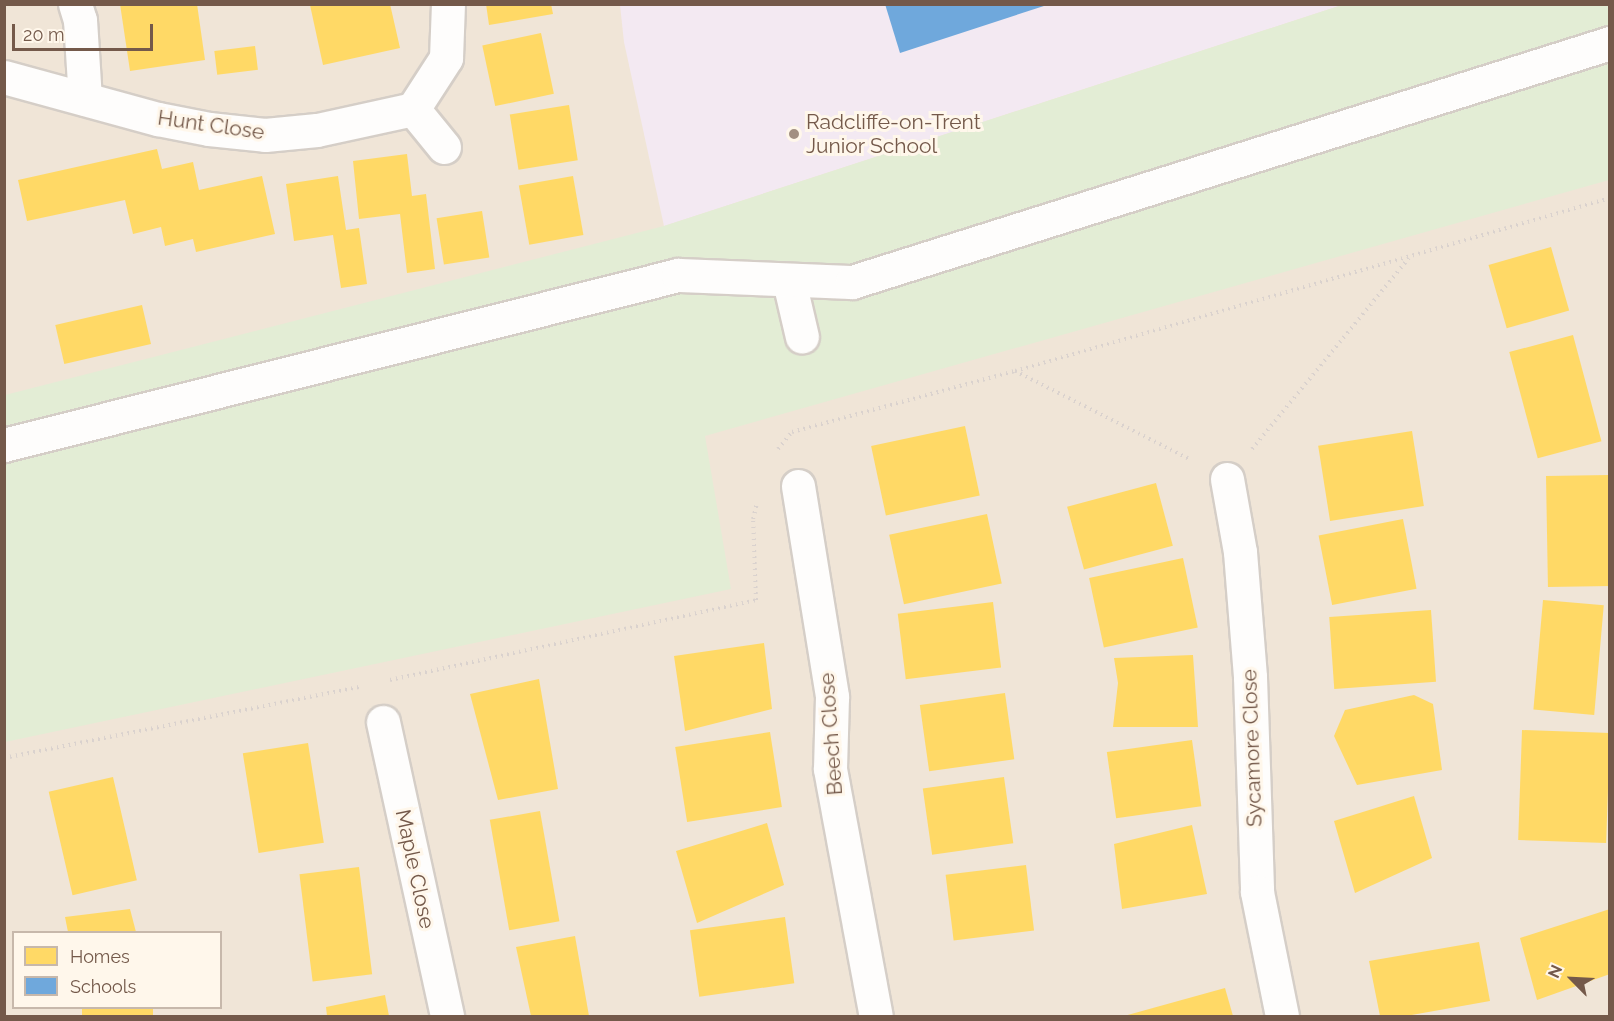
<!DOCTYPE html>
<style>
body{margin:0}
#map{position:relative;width:1614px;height:1021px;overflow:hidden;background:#f7f2ea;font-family:Raleway,sans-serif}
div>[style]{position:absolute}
.residential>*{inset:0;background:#f0e5d7}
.education>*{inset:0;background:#f3e9f2}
.green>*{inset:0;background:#e3edd5}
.homes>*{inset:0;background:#ffd966;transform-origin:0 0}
.schools>*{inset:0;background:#6fa8dc}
.path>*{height:4px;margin-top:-2px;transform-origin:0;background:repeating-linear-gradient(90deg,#dad2ce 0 1.5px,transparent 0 6px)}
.roads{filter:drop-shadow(2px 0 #d5cec7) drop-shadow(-2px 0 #d5cec7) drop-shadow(0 2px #d5cec7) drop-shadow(0 -2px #d5cec7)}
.minor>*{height:33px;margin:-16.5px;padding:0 16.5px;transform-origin:16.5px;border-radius:16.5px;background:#fefdfc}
.dots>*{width:16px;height:16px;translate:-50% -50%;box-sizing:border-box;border:3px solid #fff7eb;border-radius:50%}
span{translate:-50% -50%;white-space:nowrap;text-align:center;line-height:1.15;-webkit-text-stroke:6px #fff7eb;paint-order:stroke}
.poi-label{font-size:21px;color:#74594a}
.left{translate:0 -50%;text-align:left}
.street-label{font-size:21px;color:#74594a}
.frame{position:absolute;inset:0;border:6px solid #74594a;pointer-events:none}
.legend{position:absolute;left:12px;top:931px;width:210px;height:78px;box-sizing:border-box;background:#fff7eb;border:2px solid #c7b8ab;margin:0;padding:8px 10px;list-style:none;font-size:18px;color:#74594a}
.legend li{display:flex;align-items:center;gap:12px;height:30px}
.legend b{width:30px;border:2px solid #c7b8ab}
.north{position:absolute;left:1542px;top:949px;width:60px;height:60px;-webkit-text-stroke:4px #fff7eb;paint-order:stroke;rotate:294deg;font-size:16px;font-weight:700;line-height:24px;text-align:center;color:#74594a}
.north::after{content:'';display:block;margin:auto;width:21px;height:27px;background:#74594a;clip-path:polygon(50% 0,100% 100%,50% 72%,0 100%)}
.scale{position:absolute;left:12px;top:24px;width:141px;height:27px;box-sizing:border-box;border:3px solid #74594a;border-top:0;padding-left:8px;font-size:18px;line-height:21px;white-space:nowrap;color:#74594a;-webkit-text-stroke:4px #fff7eb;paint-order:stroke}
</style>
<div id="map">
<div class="residential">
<i style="clip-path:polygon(evenodd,5px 5px,1609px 5px,1609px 1016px,5px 1016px,5px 5px,14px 932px,220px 932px,220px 1008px,14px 1008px,14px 932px)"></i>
</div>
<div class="education">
<i style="clip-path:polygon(620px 5px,1342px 5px,664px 226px,624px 42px)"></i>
</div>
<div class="green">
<i style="clip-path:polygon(1342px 5px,1609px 5px,1609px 180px,705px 436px,731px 589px,5px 742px,5px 395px,664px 226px)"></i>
</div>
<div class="homes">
<i style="clip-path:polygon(120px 4px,197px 4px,205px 60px,130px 71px)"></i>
<i style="clip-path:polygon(390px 4px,400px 48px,323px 65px,310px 5px)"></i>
<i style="clip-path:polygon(486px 4px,551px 4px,553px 14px,489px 25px)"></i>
<i style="left:541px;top:33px;width:62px;height:60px;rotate:78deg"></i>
<i style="left:255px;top:46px;width:24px;height:41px;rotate:83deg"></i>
<i style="left:569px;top:105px;width:56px;height:60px;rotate:81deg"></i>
<i style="clip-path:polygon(157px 149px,162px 169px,193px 162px,199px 190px,262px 176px,275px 234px,196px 252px,193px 239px,165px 246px,161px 227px,133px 234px,125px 200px,27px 221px,18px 180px)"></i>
<i style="clip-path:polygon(407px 154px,412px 196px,426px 194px,435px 269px,407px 273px,400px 214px,359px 219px,353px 161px)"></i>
<i style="clip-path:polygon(338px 176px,346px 230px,359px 228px,367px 284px,341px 288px,333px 235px,294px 241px,286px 184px)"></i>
<i style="left:573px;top:176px;width:60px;height:55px;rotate:80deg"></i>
<i style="left:482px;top:211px;width:47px;height:46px;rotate:81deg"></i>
<i style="left:1551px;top:247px;width:66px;height:65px;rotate:74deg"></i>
<i style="left:142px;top:305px;width:40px;height:89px;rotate:77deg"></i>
<i style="left:1573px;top:335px;width:110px;height:66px;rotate:75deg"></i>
<i style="left:965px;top:426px;width:71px;height:96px;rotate:78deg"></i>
<i style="left:1412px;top:431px;width:76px;height:95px;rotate:81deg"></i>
<i style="left:1609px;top:475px;width:111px;height:63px;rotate:89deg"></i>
<i style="left:1156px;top:483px;width:65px;height:92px;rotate:75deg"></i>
<i style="left:987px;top:514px;width:71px;height:100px;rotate:78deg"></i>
<i style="left:1403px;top:519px;width:71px;height:86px;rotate:79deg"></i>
<i style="left:1183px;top:558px;width:71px;height:96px;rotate:78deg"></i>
<i style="left:1543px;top:600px;width:61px;height:110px;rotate:5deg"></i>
<i style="left:993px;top:602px;width:66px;height:96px;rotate:83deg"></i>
<i style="left:1431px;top:610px;width:72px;height:102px;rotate:86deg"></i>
<i style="clip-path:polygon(764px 643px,772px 709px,685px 731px,674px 656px)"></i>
<i style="clip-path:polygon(1193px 655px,1198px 727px,1113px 727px,1118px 683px,1114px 658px)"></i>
<i style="clip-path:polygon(539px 679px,558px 789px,498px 800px,470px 694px)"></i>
<i style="left:1005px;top:693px;width:67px;height:86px;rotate:82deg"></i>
<i style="clip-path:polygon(1414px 695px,1433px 704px,1442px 770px,1357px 785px,1334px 736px,1345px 710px)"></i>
<i style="left:1522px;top:730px;width:88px;height:110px;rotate:2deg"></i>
<i style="left:770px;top:732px;width:76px;height:96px;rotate:81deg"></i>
<i style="left:1192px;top:740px;width:67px;height:86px;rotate:82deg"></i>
<i style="left:308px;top:743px;width:101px;height:66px;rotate:81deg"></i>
<i style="left:113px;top:777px;width:106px;height:66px;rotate:77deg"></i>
<i style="left:1004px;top:777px;width:67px;height:82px;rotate:82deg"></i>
<i style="clip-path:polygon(1414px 796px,1432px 858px,1355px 893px,1334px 821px)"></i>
<i style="left:540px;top:811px;width:112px;height:51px;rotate:80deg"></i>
<i style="clip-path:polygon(767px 823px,784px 885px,697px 923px,676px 851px)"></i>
<i style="clip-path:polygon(1192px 825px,1207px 894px,1122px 909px,1114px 844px)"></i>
<i style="left:1026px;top:865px;width:66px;height:81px;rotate:83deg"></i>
<i style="left:359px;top:867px;width:108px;height:60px;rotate:83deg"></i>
<i style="clip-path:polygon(130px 909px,136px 932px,68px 932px,65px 917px)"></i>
<i style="clip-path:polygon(1610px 909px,1610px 974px,1537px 1000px,1520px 938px)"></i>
<i style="left:785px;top:917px;width:67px;height:96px;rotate:82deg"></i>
<i style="clip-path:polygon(575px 936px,589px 1016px,531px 1016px,516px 947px)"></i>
<i style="clip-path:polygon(1479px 942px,1490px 1001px,1406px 1016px,1380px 1016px,1369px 961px)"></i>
<i style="clip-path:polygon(1225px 988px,1233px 1016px,1124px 1016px)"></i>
<i style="clip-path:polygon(385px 995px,389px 1016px,327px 1016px,326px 1007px)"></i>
<i style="left:82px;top:1008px;width:71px;height:8px"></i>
</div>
<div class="schools">
<i style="clip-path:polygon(885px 4px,1047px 4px,1047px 5px,900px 53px)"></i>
</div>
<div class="path">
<i style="left:1015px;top:371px;width:197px;rotate:26.8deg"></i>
<i style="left:778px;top:449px;width:22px;rotate:-51deg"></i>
<i style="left:792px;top:432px;width:231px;rotate:-15.3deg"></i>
<i style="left:1015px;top:371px;width:620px;rotate:-16.21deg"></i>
<i style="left:1252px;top:449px;width:247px;rotate:-50.6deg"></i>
<i style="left:390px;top:680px;width:375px;rotate:-12.3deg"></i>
<i style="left:756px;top:600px;width:81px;rotate:-92.1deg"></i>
<i style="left:753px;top:519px;width:16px;rotate:-76deg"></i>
<i style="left:4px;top:758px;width:362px;rotate:-11.3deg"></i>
</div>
<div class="roads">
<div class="minor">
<i style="left:75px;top:4px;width:17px;rotate:73deg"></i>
<i style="left:80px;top:20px;width:79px;rotate:86.4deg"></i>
<i style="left:4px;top:77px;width:160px;rotate:15.3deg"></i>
<i style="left:158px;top:119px;width:52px;rotate:11.1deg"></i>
<i style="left:209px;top:129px;width:56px;rotate:6.1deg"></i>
<i style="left:265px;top:135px;width:52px;rotate:-5.5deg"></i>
<i style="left:317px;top:130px;width:98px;rotate:-12.3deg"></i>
<i style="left:413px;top:109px;width:61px;rotate:-57.1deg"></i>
<i style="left:446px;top:58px;width:54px;rotate:-87.9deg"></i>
<i style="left:413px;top:109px;width:49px;rotate:50.8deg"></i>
<i style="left:789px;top:281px;width:57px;rotate:76.9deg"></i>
<i style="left:4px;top:445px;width:695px;rotate:-14.16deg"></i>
<i style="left:678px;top:275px;width:174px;rotate:2.3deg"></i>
<i style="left:852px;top:282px;width:795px;rotate:-17.5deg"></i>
<i style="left:1227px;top:479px;width:74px;rotate:79.9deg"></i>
<i style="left:1240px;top:552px;width:125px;rotate:85.4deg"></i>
<i style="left:1250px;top:677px;width:215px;rotate:88.1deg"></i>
<i style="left:1257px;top:892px;width:126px;rotate:78.6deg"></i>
<i style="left:798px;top:486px;width:214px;rotate:80.8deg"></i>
<i style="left:832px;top:697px;width:72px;rotate:91.6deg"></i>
<i style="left:830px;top:769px;width:251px;rotate:79.5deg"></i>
<i style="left:383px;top:722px;width:301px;rotate:77.7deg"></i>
</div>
</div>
<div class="dots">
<i style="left:794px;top:134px;background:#a28f82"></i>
</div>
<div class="poi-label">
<span class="left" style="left:806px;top:134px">Radcliffe-on-Trent<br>Junior School</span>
</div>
<div class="street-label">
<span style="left:211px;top:125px;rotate:8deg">Hunt Close</span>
<span style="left:831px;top:734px;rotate:-94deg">Beech Close</span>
<span style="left:1252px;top:748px;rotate:-92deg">Sycamore Close</span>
<span style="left:415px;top:869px;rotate:78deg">Maple Close</span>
</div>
<div class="frame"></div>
<ul class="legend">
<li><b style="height:16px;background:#ffd966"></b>Homes</li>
<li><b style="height:16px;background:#6fa8dc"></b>Schools</li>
</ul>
<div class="north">N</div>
<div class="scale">20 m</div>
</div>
